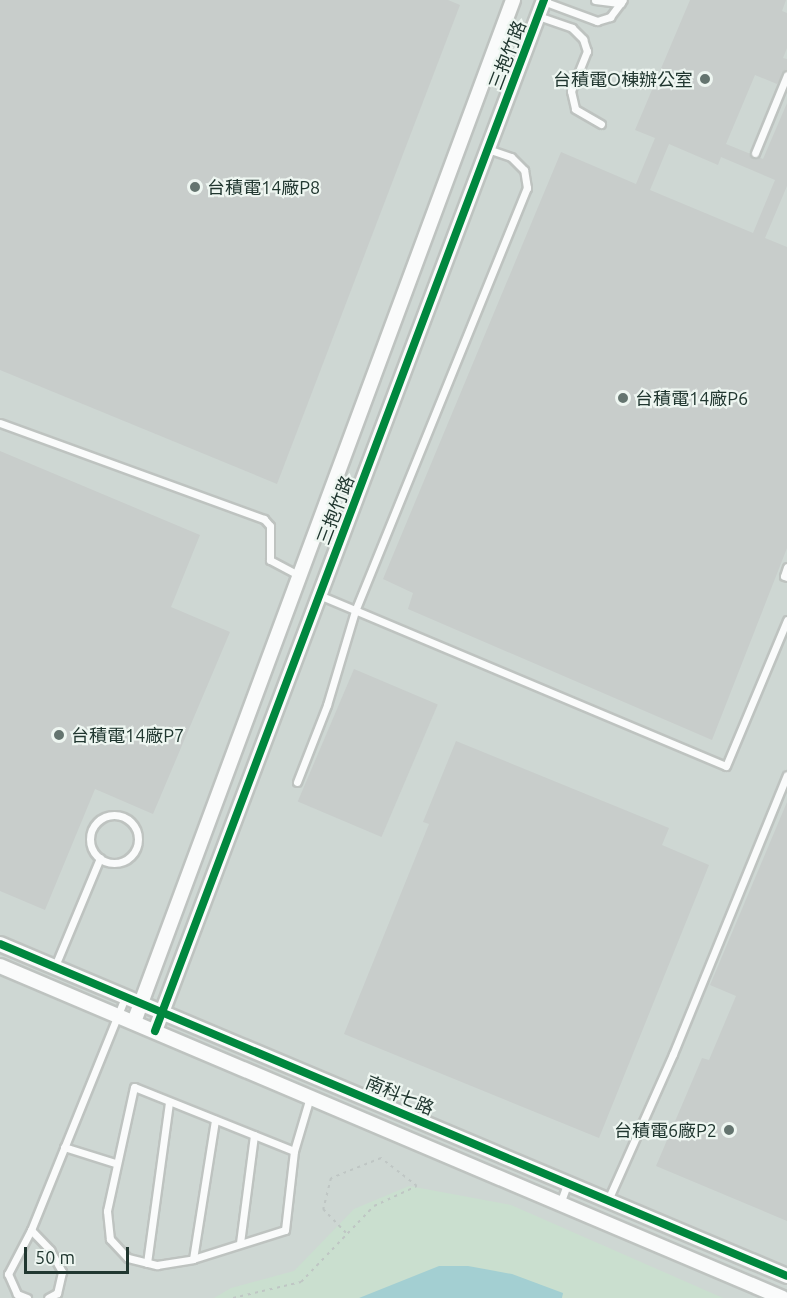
<!DOCTYPE html>
<meta charset="utf-8">
<style>
body{margin:0}
#map{position:relative;width:787px;height:1298px;overflow:hidden;background:#e1e6e3;font-family:Ubuntu,"Noto Sans TC",sans-serif}
div>[style]{position:absolute}
.built>*{inset:0;background:#ced7d3;transform-origin:0 0}
.green>*{inset:0;background:#cadfcf}
.water>*{inset:0;background:#a3cfd2}
.building>*{inset:0;background:#c8cdcb;transform-origin:0 0}
.path>*{height:2px;margin-top:-1px;transform-origin:0;background:repeating-linear-gradient(90deg,#bfc6c4 0 3px,transparent 0 7.5px)}
.roads{filter:drop-shadow(2px 0 #bec3c0) drop-shadow(-2px 0 #bec3c0) drop-shadow(0 2px #bec3c0) drop-shadow(0 -2px #bec3c0)}
.service>*{height:7px;margin:-3.5px;padding:0 3.5px;transform-origin:3.5px;border-radius:3.5px;background:#fafbfb}
.service>.ring{margin:-3.5px;padding:0;box-sizing:content-box;background:none;border:7px solid #fafbfb;border-radius:50%}
.minor>*{height:14px;margin:-7px;padding:0 7px;transform-origin:7px;border-radius:7px;background:#fafbfb}
.cycleway>*{height:8px;margin:-4px;padding:0 4px;transform-origin:4px;border-radius:4px;background:#00873e}
.dots>*{width:16px;height:16px;translate:-50% -50%;box-sizing:border-box;border:3px solid #eef6f1;border-radius:50%}
span{translate:-50% -50%;white-space:nowrap;text-align:center;line-height:1.15;-webkit-text-stroke:4.5px #eef6f1;paint-order:stroke}
.street-label{font-size:18px;color:#213730}
.poi-label{font-size:18px;color:#213730}
.right{translate:-100% -50%;text-align:right}
.left{translate:0 -50%;text-align:left}
.scale{position:absolute;left:24px;top:1247px;width:105px;height:27px;box-sizing:border-box;border:3px solid #213730;border-top:0;padding-left:8px;font-size:18px;line-height:21px;white-space:nowrap;color:#213730;-webkit-text-stroke:4px #eef6f1;paint-order:stroke}
</style>
<div id="map">
<div class="built">
<i style="left:0;top:0;width:787px;height:1298px"></i>
</div>
<div class="green">
<i style="clip-path:polygon(409px 1186px,511px 1205px,723px 1298px,214px 1298px,231px 1288px,294px 1271px,354px 1209px)"></i>
</div>
<div class="water">
<i style="clip-path:polygon(439px 1266px,468px 1266px,512px 1274px,563px 1293px,562px 1298px,359px 1298px)"></i>
</div>
<div class="building">
<i style="clip-path:polygon(0 0,448px 0,460px 5px,277px 484px,0 370px)"></i>
<i style="clip-path:polygon(evenodd,690px 0,786px 0,782px 11px,787px 13px,787px 48px,783px 58px,787px 59px,787px 69px,777px 84px,755px 75px,726px 144px,763px 159px,787px 103px,787px 186px,765px 238px,787px 247px,787px 548px,712px 740px,408px 609px,413px 593px,383px 579px,561px 152px,636px 184px,655px 138px,635px 130px,690px 0,669px 144px,718px 165px,721px 157px,775px 180px,753px 233px,650px 190px,669px 144px)"></i>
<i style="clip-path:polygon(0 451px,200px 535px,171px 607px,230px 632px,153px 814px,95px 789px,45px 910px,0 891px)"></i>
<i style="left:354px;top:669px;width:91px;height:144px;rotate:23deg"></i>
<i style="clip-path:polygon(456px 741px,669px 828px,662px 845px,709px 865px,599px 1138px,344px 1034px,429px 824px,423px 822px)"></i>
<i style="clip-path:polygon(787px 802px,787px 1221px,656px 1166px,702px 1058px,709px 1060px,736px 996px,710px 985px)"></i>
</div>
<div class="path">
<i style="left:233px;top:1298px;width:70px;rotate:-13.2deg"></i>
<i style="left:301px;top:1282px;width:105px;rotate:-46.2deg"></i>
<i style="left:374px;top:1206px;width:47px;rotate:-24.9deg"></i>
<i style="left:417px;top:1186px;width:46px;rotate:-142.1deg"></i>
<i style="left:381px;top:1158px;width:54px;rotate:158.2deg"></i>
<i style="left:331px;top:1178px;width:32px;rotate:104deg"></i>
<i style="left:323px;top:1209px;width:33px;rotate:46deg"></i>
</div>
<div class="roads">
<div class="service">
<i style="left:595px;top:0;width:26px;rotate:7deg"></i>
<i style="left:543px;top:1px;width:58px;rotate:20.3deg"></i>
<i style="left:597px;top:21px;width:14px;rotate:-17deg"></i>
<i style="left:610px;top:17px;width:21px;rotate:-53deg"></i>
<i style="left:538px;top:16px;width:36px;rotate:19deg"></i>
<i style="left:572px;top:28px;width:16px;rotate:45deg"></i>
<i style="left:583px;top:39px;width:13px;rotate:72deg"></i>
<i style="left:587px;top:51px;width:43px;rotate:111.8deg"></i>
<i style="left:571px;top:91px;width:18px;rotate:77deg"></i>
<i style="left:575px;top:109px;width:30px;rotate:30deg"></i>
<i style="left:755px;top:153px;width:84px;rotate:-67.7deg"></i>
<i style="left:0;top:423px;width:281px;rotate:20deg"></i>
<i style="left:264px;top:519px;width:9px;rotate:49deg"></i>
<i style="left:270px;top:526px;width:34px;rotate:90deg"></i>
<i style="left:270px;top:560px;width:32px;rotate:28deg"></i>
<i style="left:787px;top:567px;width:9px;rotate:108deg"></i>
<i style="left:784px;top:576px;width:3px;rotate:18deg"></i>
<i style="left:319px;top:595px;width:441px;rotate:22.8deg"></i>
<i style="left:726px;top:766px;width:158px;rotate:-67.3deg"></i>
<i style="left:297px;top:782px;width:83px;rotate:-68.7deg"></i>
<i style="left:327px;top:705px;width:98px;rotate:-73.4deg"></i>
<i style="left:355px;top:611px;width:457px;rotate:-67.9deg"></i>
<i style="left:527px;top:188px;width:18px;rotate:-99deg"></i>
<i style="left:524px;top:170px;width:18px;rotate:-135deg"></i>
<i style="left:511px;top:157px;width:24px;rotate:-161deg"></i>
<i class="ring" style="left:90px;top:815px;width:41px;height:41px"></i>
<i style="left:55px;top:966px;width:117px;rotate:-67.4deg"></i>
<i style="left:64px;top:1147px;width:53px;rotate:17.4deg"></i>
<i style="left:294px;top:1151px;width:172px;rotate:-158.2deg"></i>
<i style="left:134px;top:1087px;width:127px;rotate:102.3deg"></i>
<i style="left:107px;top:1211px;width:28px;rotate:84deg"></i>
<i style="left:110px;top:1239px;width:26px;rotate:47deg"></i>
<i style="left:128px;top:1258px;width:30px;rotate:14deg"></i>
<i style="left:157px;top:1265px;width:36px;rotate:-9deg"></i>
<i style="left:193px;top:1259px;width:96px;rotate:-17.5deg"></i>
<i style="left:285px;top:1230px;width:80px;rotate:-83.5deg"></i>
<i style="left:294px;top:1151px;width:56px;rotate:-73.5deg"></i>
<i style="left:608px;top:1200px;width:160px;rotate:-66deg"></i>
<i style="left:673px;top:1054px;width:301px;rotate:-67.8deg"></i>
<i style="left:561px;top:1201px;width:20px;rotate:-70deg"></i>
<i style="left:31px;top:1230px;width:28px;rotate:46deg"></i>
<i style="left:50px;top:1250px;width:25px;rotate:61deg"></i>
<i style="left:62px;top:1272px;width:22px;rotate:103deg"></i>
<i style="left:57px;top:1293px;width:10px;rotate:151deg"></i>
<i style="left:240px;top:1243px;width:109px;rotate:-82.6deg"></i>
<i style="left:193px;top:1259px;width:141px;rotate:-81deg"></i>
<i style="left:147px;top:1263px;width:162px;rotate:-82.2deg"></i>
<i style="left:27px;top:1298px;width:11px;rotate:-158deg"></i>
<i style="left:17px;top:1294px;width:22px;rotate:-114deg"></i>
<i style="left:8px;top:1274px;width:50px;rotate:-62.4deg"></i>
<i style="left:31px;top:1230px;width:251px;rotate:-68deg"></i>
</div>
<div class="minor">
<i style="left:0;top:944px;width:854px;rotate:22.87deg"></i>
<i style="left:0;top:966px;width:850px;rotate:22.98deg"></i>
<i style="left:134px;top:1022px;width:1090px;rotate:-69.65deg"></i>
<i style="left:155px;top:1031px;width:1102px;rotate:-69.33deg"></i>
</div>
</div>
<div class="cycleway">
<i style="left:0;top:944px;width:854px;rotate:22.87deg"></i>
<i style="left:155px;top:1031px;width:1102px;rotate:-69.33deg"></i>
</div>
<div class="dots">
<i style="left:705px;top:79px;background:#64746f"></i>
<i style="left:195px;top:187px;background:#64746f"></i>
<i style="left:623px;top:398px;background:#64746f"></i>
<i style="left:59px;top:735px;background:#64746f"></i>
<i style="left:729px;top:1130px;background:#64746f"></i>
</div>
<div class="street-label">
<span style="left:507px;top:55px;rotate:-69deg">三抱竹路</span>
<span style="left:335px;top:510px;rotate:-69deg">三抱竹路</span>
<span style="left:400px;top:1095px;rotate:23deg">南科七路</span>
</div>
<div class="poi-label">
<span class="right" style="left:693px;top:79px">台積電O棟辦公室</span>
<span class="left" style="left:207px;top:187px">台積電14廠P8</span>
<span class="left" style="left:635px;top:398px">台積電14廠P6</span>
<span class="left" style="left:71px;top:735px">台積電14廠P7</span>
<span class="right" style="left:717px;top:1130px">台積電6廠P2</span>
</div>
<div class="scale">50 m</div>
</div>
